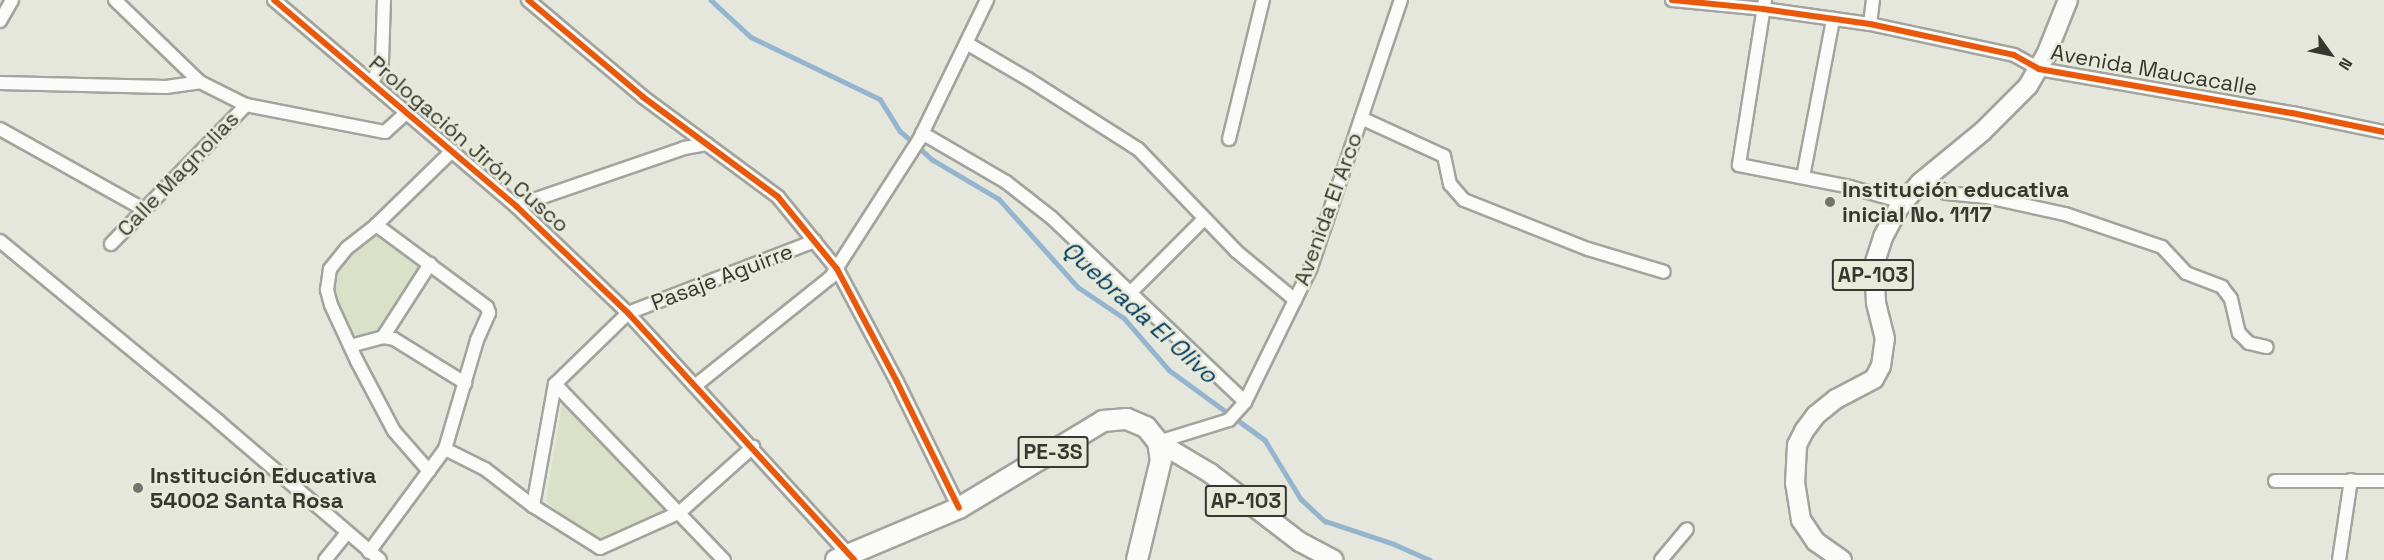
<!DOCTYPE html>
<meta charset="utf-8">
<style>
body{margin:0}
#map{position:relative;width:2384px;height:560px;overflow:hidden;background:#e5e7dd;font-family:"Space Grotesk",sans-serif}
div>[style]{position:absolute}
.green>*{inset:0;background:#dbe0c8}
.stream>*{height:4.5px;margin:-2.25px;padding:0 2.25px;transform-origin:2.25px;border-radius:2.25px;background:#95b5cf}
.roads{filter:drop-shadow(2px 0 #a2a49d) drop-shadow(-2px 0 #a2a49d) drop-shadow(0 2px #a2a49d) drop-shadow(0 -2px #a2a49d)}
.minor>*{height:12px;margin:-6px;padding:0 6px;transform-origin:6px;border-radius:6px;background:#fbfbfa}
.primary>*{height:18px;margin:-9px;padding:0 9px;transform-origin:9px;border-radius:9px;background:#fbfbfa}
.trunk>*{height:20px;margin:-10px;padding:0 10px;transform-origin:10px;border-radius:10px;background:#fbfbfa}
.cycleway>*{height:6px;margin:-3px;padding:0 3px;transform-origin:3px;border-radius:3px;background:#e8590c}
.dots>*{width:16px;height:16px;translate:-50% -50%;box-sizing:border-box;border:3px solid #e8ebd9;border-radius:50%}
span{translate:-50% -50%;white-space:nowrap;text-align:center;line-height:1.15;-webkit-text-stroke:5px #e8ebd9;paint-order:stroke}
.shield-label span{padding:2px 4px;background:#e8ebd9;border:2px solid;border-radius:4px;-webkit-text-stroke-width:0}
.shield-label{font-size:21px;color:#363831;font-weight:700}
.street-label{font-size:22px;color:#363831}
.poi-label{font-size:22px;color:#363831;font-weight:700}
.left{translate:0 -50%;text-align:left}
.water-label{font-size:24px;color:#023b61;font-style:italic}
.north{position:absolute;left:2300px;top:24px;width:60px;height:60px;-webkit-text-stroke:4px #e8ebd9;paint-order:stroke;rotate:123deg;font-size:16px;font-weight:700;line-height:24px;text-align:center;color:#363831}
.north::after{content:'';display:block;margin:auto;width:21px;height:27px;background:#363831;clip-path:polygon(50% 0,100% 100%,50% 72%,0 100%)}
</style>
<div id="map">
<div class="green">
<i style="clip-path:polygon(376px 236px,418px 263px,420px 273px,384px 328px,375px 336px,363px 337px,351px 333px,335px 302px,331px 287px,334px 268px,344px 256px,368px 237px)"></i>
<i style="clip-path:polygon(562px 405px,572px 406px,670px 514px,600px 547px,546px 501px)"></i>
</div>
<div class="stream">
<i style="left:711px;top:0;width:54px;rotate:42.8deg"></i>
<i style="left:751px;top:37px;width:143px;rotate:25.7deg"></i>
<i style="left:880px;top:99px;width:38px;rotate:58deg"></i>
<i style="left:900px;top:131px;width:44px;rotate:41.3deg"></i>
<i style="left:933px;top:160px;width:77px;rotate:30.6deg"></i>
<i style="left:999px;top:199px;width:118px;rotate:48.1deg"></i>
<i style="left:1078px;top:287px;width:55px;rotate:34deg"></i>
<i style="left:1124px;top:318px;width:69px;rotate:49.1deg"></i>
<i style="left:1169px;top:370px;width:119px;rotate:36.1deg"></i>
<i style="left:1265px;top:440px;width:69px;rotate:58.6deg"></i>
<i style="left:1301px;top:499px;width:33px;rotate:43deg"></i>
<i style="left:1325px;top:521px;width:73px;rotate:18.4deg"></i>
<i style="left:1394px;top:544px;width:39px;rotate:24deg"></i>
</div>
<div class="roads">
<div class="minor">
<i style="left:115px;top:0;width:118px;rotate:44deg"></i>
<i style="left:274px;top:0;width:318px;rotate:40.4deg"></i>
<i style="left:516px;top:206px;width:155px;rotate:43.7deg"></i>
<i style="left:628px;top:313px;width:333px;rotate:47.6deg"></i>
<i style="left:528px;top:0;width:150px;rotate:40.1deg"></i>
<i style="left:643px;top:97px;width:168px;rotate:36.5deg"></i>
<i style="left:778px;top:197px;width:93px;rotate:50.7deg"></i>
<i style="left:837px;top:269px;width:128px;rotate:62deg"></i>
<i style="left:897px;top:382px;width:140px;rotate:63.8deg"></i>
<i style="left:1672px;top:0;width:91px;rotate:5.6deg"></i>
<i style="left:1763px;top:9px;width:108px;rotate:8deg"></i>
<i style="left:1870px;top:24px;width:147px;rotate:12.1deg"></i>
<i style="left:2014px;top:55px;width:29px;rotate:29deg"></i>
<i style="left:2039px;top:69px;width:257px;rotate:9.9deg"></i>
<i style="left:2292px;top:113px;width:94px;rotate:11.7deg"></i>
<i style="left:1765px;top:0;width:167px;rotate:99deg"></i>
<i style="left:1739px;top:165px;width:113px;rotate:11.2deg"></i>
<i style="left:1850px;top:187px;width:55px;rotate:15.8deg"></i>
<i style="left:0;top:21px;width:24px;rotate:-60deg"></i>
<i style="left:1870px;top:24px;width:24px;rotate:-83deg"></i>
<i style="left:968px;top:44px;width:69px;rotate:30.3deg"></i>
<i style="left:1028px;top:79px;width:130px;rotate:32.5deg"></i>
<i style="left:1138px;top:149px;width:141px;rotate:46.1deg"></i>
<i style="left:1236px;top:251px;width:77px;rotate:39.7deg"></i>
<i style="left:0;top:83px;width:166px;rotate:1.4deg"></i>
<i style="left:166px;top:87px;width:34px;rotate:-8deg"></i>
<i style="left:200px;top:82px;width:51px;rotate:26.6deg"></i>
<i style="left:246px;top:105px;width:142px;rotate:11deg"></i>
<i style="left:385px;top:132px;width:28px;rotate:-42deg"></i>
<i style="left:372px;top:83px;width:23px;rotate:-65deg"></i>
<i style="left:382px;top:62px;width:62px;rotate:-88.2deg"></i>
<i style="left:1361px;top:118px;width:91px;rotate:24.6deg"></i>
<i style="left:1444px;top:156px;width:29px;rotate:78deg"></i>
<i style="left:1450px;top:184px;width:21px;rotate:49deg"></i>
<i style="left:1464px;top:200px;width:133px;rotate:21.6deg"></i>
<i style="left:1588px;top:249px;width:79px;rotate:16.8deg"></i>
<i style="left:0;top:129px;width:164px;rotate:29.2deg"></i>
<i style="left:922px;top:133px;width:97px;rotate:30.3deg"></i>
<i style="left:1006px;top:182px;width:58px;rotate:38deg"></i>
<i style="left:1052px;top:218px;width:267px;rotate:43.6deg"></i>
<i style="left:1229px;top:139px;width:143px;rotate:-76.3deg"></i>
<i style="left:1931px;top:174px;width:13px;rotate:67deg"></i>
<i style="left:1936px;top:186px;width:12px;rotate:35deg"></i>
<i style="left:1946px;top:193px;width:41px;rotate:5.6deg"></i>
<i style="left:1987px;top:197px;width:80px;rotate:12.3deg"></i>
<i style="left:2065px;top:214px;width:102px;rotate:18.8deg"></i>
<i style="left:2162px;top:247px;width:35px;rotate:47deg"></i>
<i style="left:2186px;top:273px;width:39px;rotate:21deg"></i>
<i style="left:2222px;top:287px;width:15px;rotate:53deg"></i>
<i style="left:2231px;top:299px;width:35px;rotate:77deg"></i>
<i style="left:2239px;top:333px;width:14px;rotate:45deg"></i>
<i style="left:2249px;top:343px;width:18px;rotate:13deg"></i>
<i style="left:1803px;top:177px;width:161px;rotate:-79.2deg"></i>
<i style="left:516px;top:206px;width:178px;rotate:-19deg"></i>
<i style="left:684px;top:148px;width:23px;rotate:-10deg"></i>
<i style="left:0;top:241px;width:283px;rotate:39.5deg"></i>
<i style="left:218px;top:421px;width:213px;rotate:40.6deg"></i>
<i style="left:111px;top:244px;width:194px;rotate:-45.8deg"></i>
<i style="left:1130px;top:293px;width:105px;rotate:-45deg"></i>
<i style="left:383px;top:337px;width:87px;rotate:-57.2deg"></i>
<i style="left:350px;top:346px;width:34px;rotate:-15deg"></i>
<i style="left:383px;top:337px;width:11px;rotate:10deg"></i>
<i style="left:394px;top:339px;width:84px;rotate:31.8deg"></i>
<i style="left:555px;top:384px;width:244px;rotate:46.2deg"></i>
<i style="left:696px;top:385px;width:173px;rotate:-38.7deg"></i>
<i style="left:831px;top:277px;width:163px;rotate:-57.3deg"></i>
<i style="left:919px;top:140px;width:156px;rotate:-64.1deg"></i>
<i style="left:1158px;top:442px;width:74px;rotate:-17.2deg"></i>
<i style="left:1229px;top:420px;width:24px;rotate:-48deg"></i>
<i style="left:1245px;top:402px;width:150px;rotate:-63.9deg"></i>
<i style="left:1311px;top:267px;width:282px;rotate:-71.4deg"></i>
<i style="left:445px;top:449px;width:45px;rotate:26.6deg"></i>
<i style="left:485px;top:469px;width:61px;rotate:37.6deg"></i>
<i style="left:533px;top:506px;width:79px;rotate:32.1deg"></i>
<i style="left:600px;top:548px;width:88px;rotate:-24.2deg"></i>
<i style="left:680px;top:512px;width:98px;rotate:-41.7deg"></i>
<i style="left:429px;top:471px;width:53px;rotate:-131.2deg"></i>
<i style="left:394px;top:431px;width:79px;rotate:-117.9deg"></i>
<i style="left:357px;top:361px;width:62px;rotate:-114.9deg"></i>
<i style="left:331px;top:305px;width:16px;rotate:-105deg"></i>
<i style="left:327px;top:290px;width:21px;rotate:-82deg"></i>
<i style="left:330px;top:269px;width:27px;rotate:-51deg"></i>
<i style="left:347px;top:248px;width:37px;rotate:-38deg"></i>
<i style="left:376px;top:225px;width:106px;rotate:-44.2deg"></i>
<i style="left:2275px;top:481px;width:109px"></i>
<i style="left:533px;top:506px;width:124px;rotate:-79.8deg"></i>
<i style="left:555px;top:384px;width:102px;rotate:-44.2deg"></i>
<i style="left:628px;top:313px;width:200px;rotate:-21.1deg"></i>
<i style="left:369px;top:552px;width:128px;rotate:-53.6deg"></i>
<i style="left:445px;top:449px;width:114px;rotate:-73.6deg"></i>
<i style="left:477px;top:340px;width:30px;rotate:-66deg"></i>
<i style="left:489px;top:313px;width:6px;rotate:-108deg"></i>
<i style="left:487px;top:307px;width:138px;rotate:-143.5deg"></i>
<i style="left:325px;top:560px;width:35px;rotate:-51deg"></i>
<i style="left:1661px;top:560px;width:40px;rotate:-50deg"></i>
<i style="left:2339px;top:560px;width:81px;rotate:-81.5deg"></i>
</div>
<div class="primary">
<i style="left:1158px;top:442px;width:61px;rotate:30.8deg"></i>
<i style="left:1210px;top:473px;width:113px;rotate:37.5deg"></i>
<i style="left:1300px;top:542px;width:38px;rotate:28deg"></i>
<i style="left:1842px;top:560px;width:32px;rotate:-145deg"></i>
<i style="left:1816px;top:542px;width:27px;rotate:-124deg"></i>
<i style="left:1801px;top:520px;width:36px;rotate:-99deg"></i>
<i style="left:1795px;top:484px;width:39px;rotate:-87deg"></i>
<i style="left:1797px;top:445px;width:16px;rotate:-63deg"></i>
<i style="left:1804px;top:431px;width:20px;rotate:-53deg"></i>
<i style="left:1816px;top:415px;width:26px;rotate:-39deg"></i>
<i style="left:1836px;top:399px;width:43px;rotate:-27.8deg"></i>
<i style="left:1874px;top:379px;width:15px;rotate:-62deg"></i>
<i style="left:1881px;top:366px;width:27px;rotate:-82deg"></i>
<i style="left:1885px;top:339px;width:38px;rotate:-104deg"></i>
<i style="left:1876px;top:302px;width:37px;rotate:-93deg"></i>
<i style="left:1874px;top:265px;width:29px;rotate:-72deg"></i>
<i style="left:1883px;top:237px;width:32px;rotate:-62deg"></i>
<i style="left:1898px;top:209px;width:35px;rotate:-50deg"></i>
<i style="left:1921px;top:182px;width:80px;rotate:-39.4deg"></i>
<i style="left:1983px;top:131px;width:64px;rotate:-45deg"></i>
<i style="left:2028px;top:86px;width:36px;rotate:-60deg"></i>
<i style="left:2046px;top:55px;width:59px;rotate:-68.2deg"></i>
</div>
<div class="trunk">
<i style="left:836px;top:560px;width:134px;rotate:-22.9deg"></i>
<i style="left:959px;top:508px;width:168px;rotate:-31.1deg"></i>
<i style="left:1103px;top:421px;width:24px;rotate:-5deg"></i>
<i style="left:1127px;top:419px;width:21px;rotate:23deg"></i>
<i style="left:1146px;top:427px;width:19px;rotate:51deg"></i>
<i style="left:1158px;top:442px;width:18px;rotate:81deg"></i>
<i style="left:1161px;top:460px;width:103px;rotate:103.5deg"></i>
</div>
</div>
<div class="cycleway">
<i style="left:274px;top:0;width:318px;rotate:40.4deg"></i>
<i style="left:516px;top:206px;width:155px;rotate:43.7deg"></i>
<i style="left:628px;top:313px;width:335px;rotate:47.5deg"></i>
<i style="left:528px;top:0;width:150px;rotate:40.1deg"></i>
<i style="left:643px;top:97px;width:168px;rotate:36.5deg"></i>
<i style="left:778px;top:197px;width:93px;rotate:50.7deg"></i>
<i style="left:837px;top:269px;width:128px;rotate:62deg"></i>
<i style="left:897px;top:382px;width:140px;rotate:63.8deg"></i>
<i style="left:1672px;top:0;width:91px;rotate:5.6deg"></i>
<i style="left:1763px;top:9px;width:108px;rotate:8deg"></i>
<i style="left:1870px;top:24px;width:147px;rotate:12.1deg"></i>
<i style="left:2014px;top:55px;width:29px;rotate:29deg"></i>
<i style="left:2039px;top:69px;width:257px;rotate:9.9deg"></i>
<i style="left:2292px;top:113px;width:94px;rotate:11.7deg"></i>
</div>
<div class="dots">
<i style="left:1830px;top:202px;background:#73756d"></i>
<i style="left:138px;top:488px;background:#73756d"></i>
</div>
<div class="shield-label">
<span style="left:1873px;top:275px">AP-103</span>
<span style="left:1053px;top:452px">PE-3S</span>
<span style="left:1246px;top:501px">AP-103</span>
</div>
<div class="street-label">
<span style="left:2154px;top:70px;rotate:10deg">Avenida Maucacalle</span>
<span style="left:469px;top:144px;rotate:41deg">Prologación Jirón Cusco</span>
<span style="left:178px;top:174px;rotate:-46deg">Calle Magnolias</span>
<span style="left:1328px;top:209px;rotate:-70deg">Avenida El Arco</span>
<span style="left:722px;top:277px;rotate:-21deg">Pasaje Aguirre</span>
</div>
<div class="poi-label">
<span class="left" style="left:1842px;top:202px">Institución educativa<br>inicial No. 1117</span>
<span class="left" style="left:150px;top:488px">Institución Educativa<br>54002 Santa Rosa</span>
</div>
<div class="water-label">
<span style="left:1140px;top:312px;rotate:42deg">Quebrada El Olivo</span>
</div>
<div class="north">N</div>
</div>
